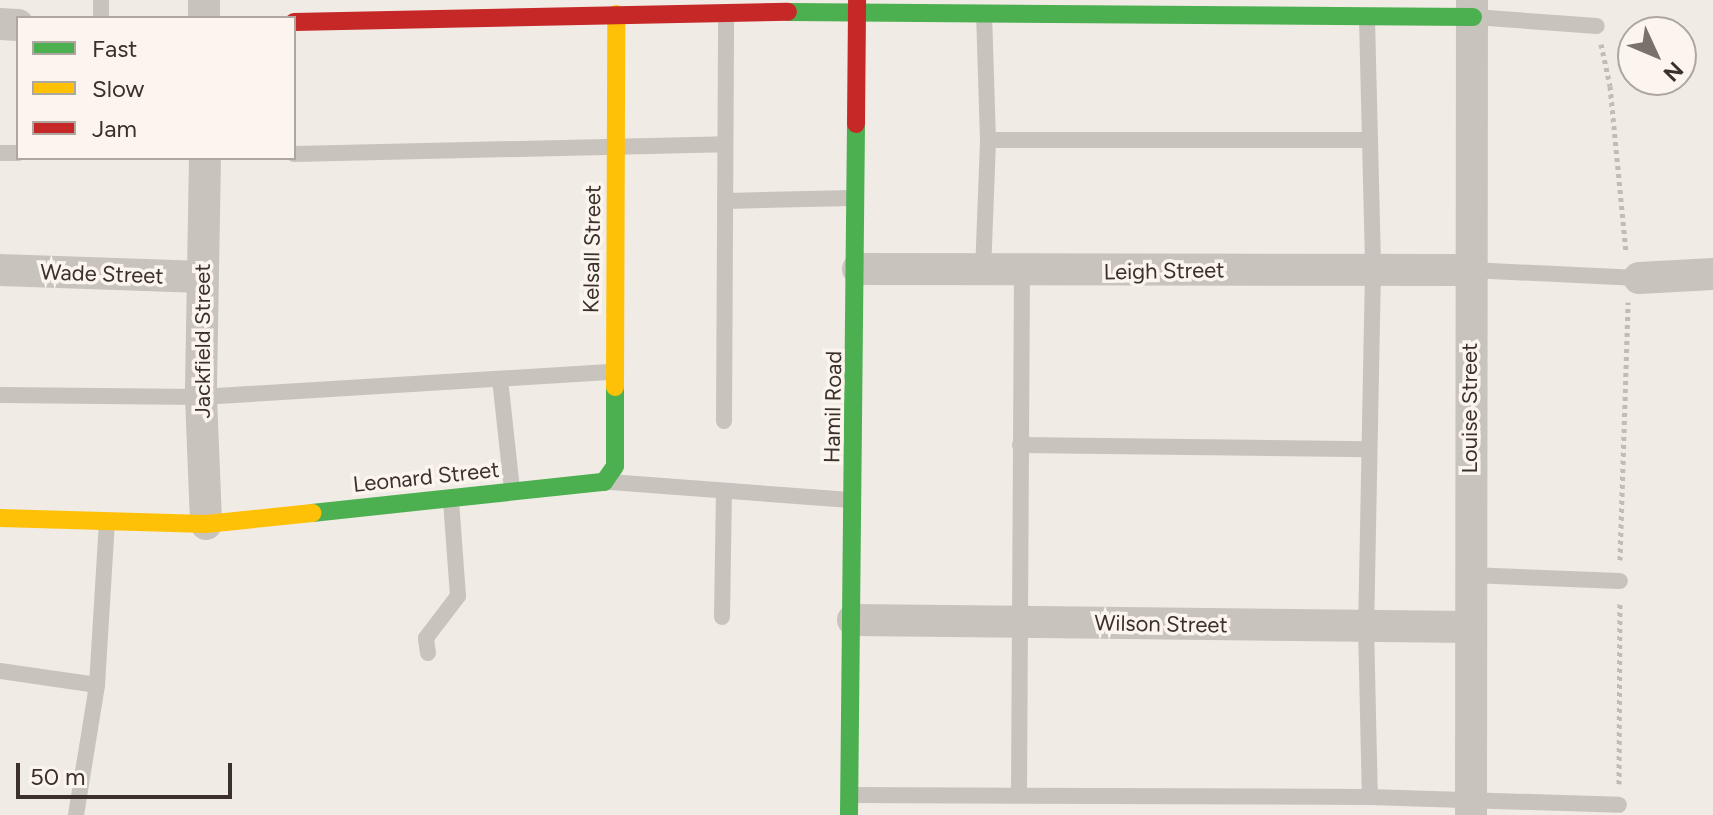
<!DOCTYPE html>
<style>
body{margin:0}
#map{position:relative;width:1713px;height:815px;overflow:hidden;background:#f0ebe5;font-family:Figtree,sans-serif}
div>[style]{position:absolute}
.path>*{height:5px;margin-top:-2.5px;transform-origin:0;background:repeating-linear-gradient(90deg,#c2bbb6 0 4px,transparent 0 8px)}
.lane>*{height:16px;margin:-8px;padding:0 8px;transform-origin:8px;border-radius:8px;background:#c9c3be}
.street>*{height:32px;margin:-16px;padding:0 16px;transform-origin:16px;border-radius:16px;background:#c9c3be}
.fast>*{height:18px;margin:-9px;padding:0 9px;transform-origin:9px;border-radius:9px;background:#4caf50}
.slow>*{height:18px;margin:-9px;padding:0 9px;transform-origin:9px;border-radius:9px;background:#ffc107}
.jam>*{height:18px;margin:-9px;padding:0 9px;transform-origin:9px;border-radius:9px;background:#c62828}
span{translate:-50% -50%;white-space:nowrap;text-align:center;line-height:1.15;-webkit-text-stroke:7px #fbf5ee;paint-order:stroke}
.street-label{font-size:22px;color:#3b302b}
.legend{position:absolute;left:16px;top:16px;width:280px;height:144px;box-sizing:border-box;background:#fbf5ee;border:2px solid #aea6a0;margin:0;padding:10px 14px;list-style:none;font-size:24px;color:#3b302b}
.legend li{display:flex;align-items:center;gap:16px;height:40px}
.legend b{width:40px;border:2px solid #aea6a0}
.north{position:absolute;left:1617px;top:16px;width:80px;height:80px;box-sizing:border-box;background:#fbf5ee;border:2px solid #aea6a0;border-radius:50%;rotate:134deg;font-size:22px;font-weight:700;line-height:32px;text-align:center;color:#3b302b}
.north::after{content:'';display:block;margin:auto;width:28px;height:36px;background:#7a716c;clip-path:polygon(50% 0,100% 100%,50% 72%,0 100%)}
.scale{position:absolute;left:16px;top:763px;width:216px;height:36px;box-sizing:border-box;border:4px solid #3b302b;border-top:0;padding-left:10px;font-size:24px;line-height:28px;white-space:nowrap;color:#3b302b;-webkit-text-stroke:6px #fbf5ee;paint-order:stroke}
</style>
<div id="map">
<div class="path">
<i style="left:1601px;top:44px;width:43px;rotate:77.9deg"></i>
<i style="left:1610px;top:86px;width:168px;rotate:84.5deg"></i>
<i style="left:1620px;top:560px;width:258px;rotate:-88.2deg"></i>
<i style="left:1619px;top:784px;width:182px;rotate:-89.7deg"></i>
</div>
<div class="lane">
<i style="left:1474px;top:17px;width:123px;rotate:4.2deg"></i>
<i style="left:101px;top:18px;width:18px;rotate:-90deg"></i>
<i style="left:1367px;top:18px;width:251px;rotate:88.6deg"></i>
<i style="left:1373px;top:269px;width:357px;rotate:91.1deg"></i>
<i style="left:1366px;top:626px;width:171px;rotate:88.7deg"></i>
<i style="left:988px;top:140px;width:381px"></i>
<i style="left:0;top:153px;width:18px"></i>
<i style="left:294px;top:154px;width:431px;rotate:-1.3deg"></i>
<i style="left:725px;top:201px;width:127px;rotate:-1.4deg"></i>
<i style="left:1470px;top:270px;width:169px;rotate:2.7deg"></i>
<i style="left:983px;top:272px;width:132px;rotate:-87.8deg"></i>
<i style="left:988px;top:140px;width:126px;rotate:-91.8deg"></i>
<i style="left:500px;top:379px;width:111px;rotate:83.8deg"></i>
<i style="left:0;top:395px;width:201px;rotate:0.6deg"></i>
<i style="left:201px;top:397px;width:413px;rotate:-3.5deg"></i>
<i style="left:724px;top:421px;width:405px;rotate:-89.7deg"></i>
<i style="left:1020px;top:445px;width:348px;rotate:0.7deg"></i>
<i style="left:610px;top:482px;width:241px;rotate:4.3deg"></i>
<i style="left:1470px;top:575px;width:150px;rotate:2.3deg"></i>
<i style="left:722px;top:617px;width:126px;rotate:-89.1deg"></i>
<i style="left:428px;top:653px;width:15px;rotate:-98deg"></i>
<i style="left:426px;top:638px;width:53px;rotate:-52.7deg"></i>
<i style="left:458px;top:596px;width:96px;rotate:-94.2deg"></i>
<i style="left:0;top:671px;width:98px;rotate:8.2deg"></i>
<i style="left:1019px;top:793px;width:521px;rotate:-89.67deg"></i>
<i style="left:851px;top:795px;width:519px;rotate:0.22deg"></i>
<i style="left:1370px;top:797px;width:249px;rotate:1.8deg"></i>
<i style="left:76px;top:815px;width:132px;rotate:-80.8deg"></i>
<i style="left:97px;top:685px;width:162px;rotate:-86.5deg"></i>
</div>
<div class="street">
<i style="left:204px;top:0;width:18px;rotate:90deg"></i>
<i style="left:0;top:24px;width:18px;rotate:3deg"></i>
<i style="left:205px;top:158px;width:239px;rotate:91deg"></i>
<i style="left:201px;top:397px;width:127px;rotate:87.7deg"></i>
<i style="left:858px;top:269px;width:612px;rotate:0.09deg"></i>
<i style="left:0;top:270px;width:203px;rotate:2deg"></i>
<i style="left:1639px;top:278px;width:74px;rotate:-3.1deg"></i>
<i style="left:853px;top:620px;width:616px;rotate:0.65deg"></i>
<i style="left:1471px;top:815px;width:815px;rotate:-89.93deg"></i>
</div>
<div class="fast">
<i style="left:788px;top:12px;width:685px;rotate:0.42deg"></i>
<i style="left:312px;top:513px;width:294px;rotate:-6.1deg"></i>
<i style="left:604px;top:482px;width:19px;rotate:-55deg"></i>
<i style="left:615px;top:466px;width:79px;rotate:-90deg"></i>
<i style="left:849px;top:815px;width:691px;rotate:-89.42deg"></i>
</div>
<div class="slow">
<i style="left:615px;top:387px;width:373px;rotate:-89.8deg"></i>
<i style="left:0;top:518px;width:206px;rotate:1.7deg"></i>
<i style="left:206px;top:524px;width:107px;rotate:-5.9deg"></i>
</div>
<div class="jam">
<i style="left:294px;top:22px;width:494px;rotate:-1.2deg"></i>
<i style="left:856px;top:124px;width:124px;rotate:-89.5deg"></i>
</div>
<div class="street-label">
<span style="left:592px;top:249px;rotate:-89deg">Kelsall Street</span>
<span style="left:1164px;top:271px;rotate:-1deg">Leigh Street</span>
<span style="left:102px;top:274px;rotate:2deg">Wade Street</span>
<span style="left:203px;top:341px;rotate:-90deg">Jackfield Street</span>
<span style="left:833px;top:407px;rotate:-89deg">Hamil Road</span>
<span style="left:1470px;top:408px;rotate:-90deg">Louise Street</span>
<span style="left:426px;top:477px;rotate:-6deg">Leonard Street</span>
<span style="left:1161px;top:624px;rotate:1deg">Wilson Street</span>
</div>
<ul class="legend">
<li><b style="height:10px;background:#4caf50"></b>Fast</li>
<li><b style="height:10px;background:#ffc107"></b>Slow</li>
<li><b style="height:10px;background:#c62828"></b>Jam</li>
</ul>
<div class="north">N</div>
<div class="scale">50 m</div>
</div>
